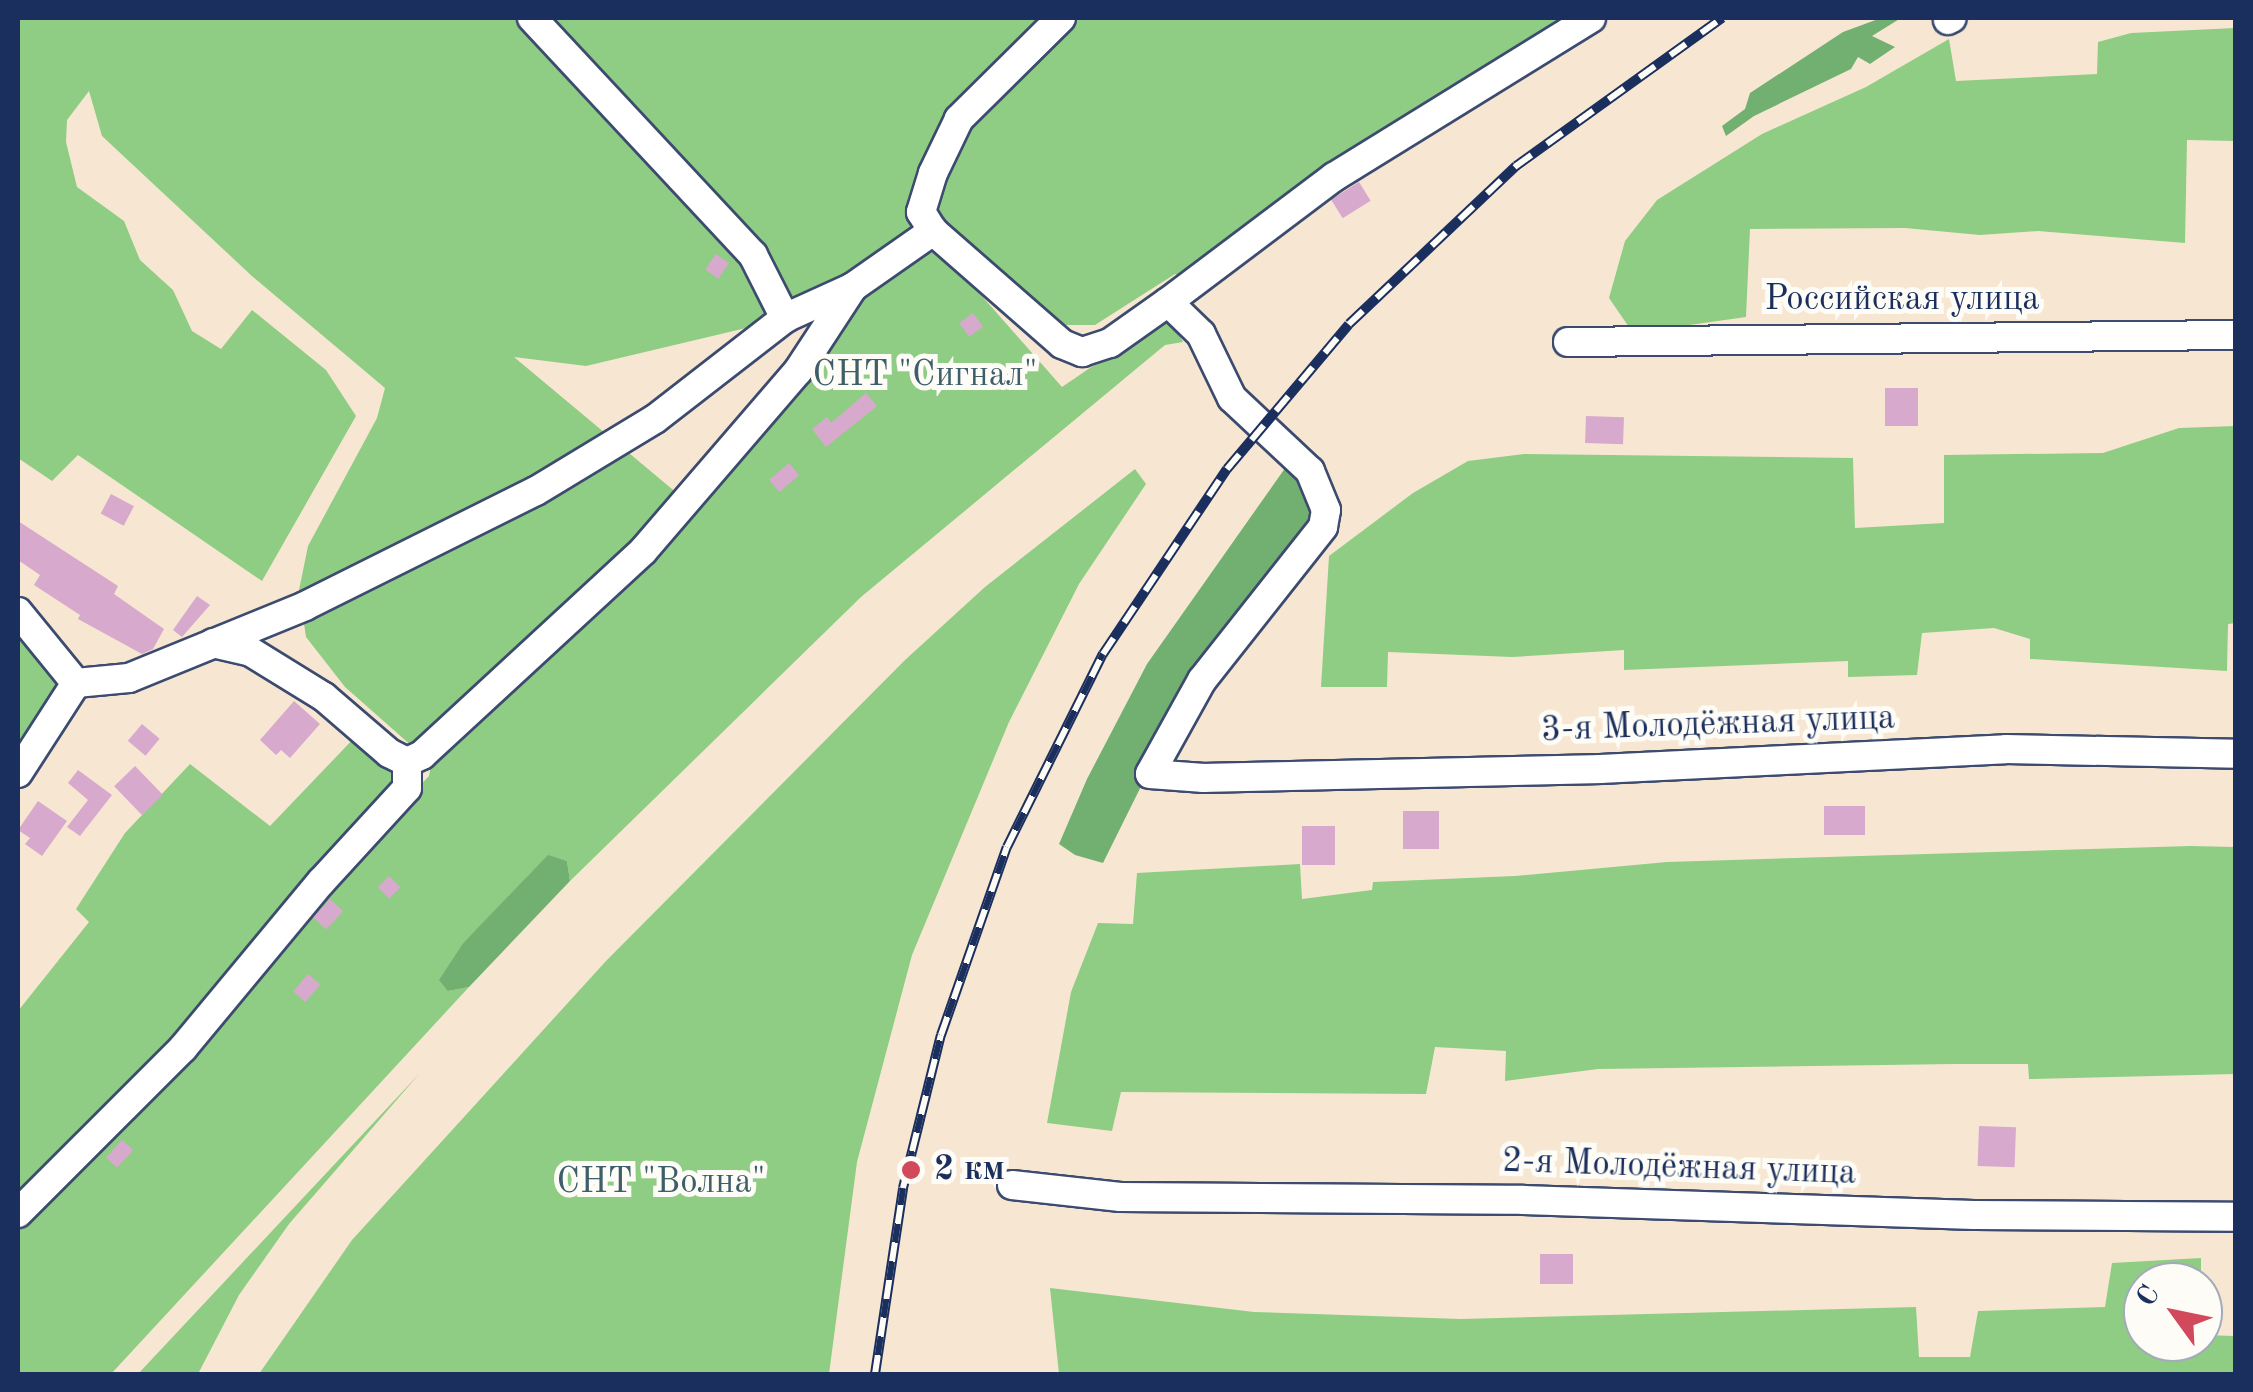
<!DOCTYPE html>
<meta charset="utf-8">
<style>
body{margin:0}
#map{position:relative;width:2253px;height:1392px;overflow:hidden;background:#f7e7d2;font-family:"Old Standard TT",serif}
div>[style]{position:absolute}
.green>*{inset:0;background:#8ecd83}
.forest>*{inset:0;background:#72b071}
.building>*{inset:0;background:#d7a9cc;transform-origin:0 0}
.roads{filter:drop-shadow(2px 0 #3c4b6f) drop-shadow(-2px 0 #3c4b6f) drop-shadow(0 2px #3c4b6f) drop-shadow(0 -2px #3c4b6f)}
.minor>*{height:28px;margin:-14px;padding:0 14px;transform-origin:14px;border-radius:14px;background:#fff}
.rail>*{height:10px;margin-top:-5px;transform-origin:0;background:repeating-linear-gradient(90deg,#fdfcf7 0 19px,#1b2f5e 0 38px);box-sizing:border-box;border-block:2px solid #1b2f5e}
.dots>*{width:28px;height:28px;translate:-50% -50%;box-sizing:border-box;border:5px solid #fdfcf7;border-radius:50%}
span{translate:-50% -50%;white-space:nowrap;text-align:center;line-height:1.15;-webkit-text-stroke:10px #fdfcf7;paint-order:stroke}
.street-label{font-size:35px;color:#1b2f5e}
.park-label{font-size:35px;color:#3e5e69}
.poi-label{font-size:35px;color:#1b2f5e;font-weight:700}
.left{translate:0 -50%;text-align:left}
.frame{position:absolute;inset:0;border:20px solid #1b2f5e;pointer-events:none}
.north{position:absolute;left:2123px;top:1262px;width:100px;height:100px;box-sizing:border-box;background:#fdfcf7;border:2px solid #a3aaba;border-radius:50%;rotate:303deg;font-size:28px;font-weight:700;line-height:40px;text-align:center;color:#1b2f5e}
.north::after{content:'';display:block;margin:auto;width:35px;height:45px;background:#d1495b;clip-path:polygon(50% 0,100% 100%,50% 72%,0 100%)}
</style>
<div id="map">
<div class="green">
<i style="clip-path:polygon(18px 18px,1578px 18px,1187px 278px,1175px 274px,1095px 325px,1055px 325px,934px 217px,855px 278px,771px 322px,586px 366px,514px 357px,678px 494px,637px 541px,422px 755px,345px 687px,306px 637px,299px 590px,308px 546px,377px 418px,385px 388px,253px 277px,102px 136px,89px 91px,67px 120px,66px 142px,77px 187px,124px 221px,140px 260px,173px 290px,192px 331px,221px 349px,252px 310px,326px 370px,356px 416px,262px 581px,78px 455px,52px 481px,18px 458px)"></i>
<i style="clip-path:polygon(2235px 28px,2235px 141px,2187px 140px,2185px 243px,2038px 231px,1980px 235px,1905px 228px,1750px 229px,1746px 317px,1633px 333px,1609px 298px,1625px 241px,1657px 200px,1762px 134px,1866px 87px,1949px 39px,1956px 81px,2097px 74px,2098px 42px,2131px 33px)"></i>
<i style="clip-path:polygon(943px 252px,1062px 387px,1169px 314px,1183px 342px,1165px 345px,861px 597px,570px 881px,567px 861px,548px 856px,464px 942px,448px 991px,469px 987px,111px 1374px,18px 1374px,18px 1011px,89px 922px,76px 909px,125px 833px,190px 764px,270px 826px,358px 734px,399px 778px,334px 874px,429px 776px,433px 755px,624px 579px,860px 297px,914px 254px)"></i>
<i style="clip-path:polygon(2235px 426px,2236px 623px,2228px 624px,2227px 671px,2030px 659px,2030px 639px,1994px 628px,1922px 633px,1917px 675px,1848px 677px,1848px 661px,1624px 670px,1624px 650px,1512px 657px,1388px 652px,1387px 687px,1321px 687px,1329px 556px,1413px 493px,1468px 461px,1524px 454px,1853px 458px,1855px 528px,1944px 523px,1944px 455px,2103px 453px,2179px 428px)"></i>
<i style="clip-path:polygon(1135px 469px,1146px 484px,1079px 584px,1009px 722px,912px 955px,857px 1162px,829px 1374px,259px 1374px,352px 1240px,606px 961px,905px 660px,985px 587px)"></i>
<i style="clip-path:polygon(18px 628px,62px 681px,18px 742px)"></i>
<i style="clip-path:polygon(2190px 846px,2235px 847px,2235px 1074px,2029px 1079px,2028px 1064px,1955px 1064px,1598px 1069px,1505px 1081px,1506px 1051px,1435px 1047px,1426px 1094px,1121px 1092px,1112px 1131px,1047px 1123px,1071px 992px,1098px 923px,1133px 924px,1137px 873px,1300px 864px,1302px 899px,1372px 890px,1373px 882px,1515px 876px,1667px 862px)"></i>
<i style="clip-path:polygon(420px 1073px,289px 1224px,239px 1295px,198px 1374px,138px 1374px)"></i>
<i style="clip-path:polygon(2201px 1258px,2201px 1282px,2143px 1282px,2143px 1342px,2203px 1342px,2203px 1335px,2235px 1336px,2235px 1374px,1059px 1374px,1050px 1288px,1254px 1312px,1461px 1319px,1916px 1307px,1919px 1357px,1970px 1357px,1978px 1311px,2105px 1307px,2112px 1263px)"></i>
</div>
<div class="forest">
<i style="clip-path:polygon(1881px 18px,1901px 18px,1872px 36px,1895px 47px,1870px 64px,1858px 57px,1851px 69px,1754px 116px,1726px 136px,1722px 126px,1745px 109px,1750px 93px,1843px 32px)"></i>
<i style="clip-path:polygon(1288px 464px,1311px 491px,1315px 504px,1306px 528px,1166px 736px,1103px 863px,1075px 855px,1059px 844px,1087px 779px,1147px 664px)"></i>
<i style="clip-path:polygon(548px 855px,567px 861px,570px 881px,469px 987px,448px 991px,439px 980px,464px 942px)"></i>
</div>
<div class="building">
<i style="left:1359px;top:182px;width:22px;height:33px;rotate:58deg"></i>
<i style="left:716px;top:254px;width:16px;height:19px;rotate:35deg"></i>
<i style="left:973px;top:313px;width:17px;height:17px;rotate:54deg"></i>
<i style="left:1885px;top:388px;width:33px;height:38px"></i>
<i style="clip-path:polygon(866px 393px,877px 406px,826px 447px,812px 429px,827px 417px,831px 423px)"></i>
<i style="left:1586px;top:416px;width:38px;height:27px;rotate:2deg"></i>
<i style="left:789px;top:463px;width:16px;height:26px;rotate:50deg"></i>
<i style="left:111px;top:494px;width:26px;height:22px;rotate:28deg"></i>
<i style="clip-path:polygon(18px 521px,118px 586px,114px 594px,164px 629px,153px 649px,142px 654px,78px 619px,80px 615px,34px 585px,40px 575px,18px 560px)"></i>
<i style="clip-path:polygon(197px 596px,210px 605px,182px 637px,173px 630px)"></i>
<i style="clip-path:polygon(294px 701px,320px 724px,290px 758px,281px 750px,276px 755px,260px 740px)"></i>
<i style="left:142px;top:724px;width:23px;height:22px;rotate:40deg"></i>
<i style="left:135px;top:766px;width:40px;height:29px;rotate:46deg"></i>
<i style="clip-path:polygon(78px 770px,112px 795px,80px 836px,67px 827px,88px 800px,68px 783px)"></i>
<i style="clip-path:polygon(38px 801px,67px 821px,42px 856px,25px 844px,30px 838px,18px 830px)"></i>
<i style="left:1824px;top:806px;width:41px;height:29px"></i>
<i style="left:1403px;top:811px;width:36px;height:38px"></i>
<i style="left:1302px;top:826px;width:33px;height:39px"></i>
<i style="left:389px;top:876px;width:16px;height:16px;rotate:45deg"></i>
<i style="left:330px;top:899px;width:18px;height:25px;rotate:43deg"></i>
<i style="left:308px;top:974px;width:16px;height:23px;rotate:40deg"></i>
<i style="left:1979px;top:1126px;width:37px;height:40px;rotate:2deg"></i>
<i style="left:122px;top:1140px;width:15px;height:24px;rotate:42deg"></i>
<i style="left:1540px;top:1254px;width:33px;height:30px"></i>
</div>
<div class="roads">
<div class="minor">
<i style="left:532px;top:18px;width:324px;rotate:47deg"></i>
<i style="left:753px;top:255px;width:71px;rotate:63.1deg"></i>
<i style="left:1061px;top:18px;width:144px;rotate:135.3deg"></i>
<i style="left:959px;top:119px;width:60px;rotate:115.7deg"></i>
<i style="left:933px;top:173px;width:41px;rotate:107.1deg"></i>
<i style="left:921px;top:212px;width:22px;rotate:58deg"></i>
<i style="left:933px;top:231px;width:171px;rotate:41.2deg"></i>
<i style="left:1062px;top:344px;width:22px;rotate:22deg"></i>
<i style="left:1082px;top:352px;width:29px;rotate:-18deg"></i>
<i style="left:1110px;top:343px;width:71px;rotate:-35.3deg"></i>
<i style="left:1168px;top:302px;width:46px;rotate:44.1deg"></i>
<i style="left:1201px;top:334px;width:71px;rotate:64.2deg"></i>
<i style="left:1232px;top:398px;width:107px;rotate:43.1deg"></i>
<i style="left:1310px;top:471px;width:42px;rotate:67.7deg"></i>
<i style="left:1326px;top:510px;width:17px;rotate:100deg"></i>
<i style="left:1323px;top:527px;width:195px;rotate:128.3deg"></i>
<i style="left:1202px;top:680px;width:107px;rotate:119deg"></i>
<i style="left:1150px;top:774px;width:54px;rotate:4.2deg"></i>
<i style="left:1204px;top:778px;width:396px;rotate:-1.3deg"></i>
<i style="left:1600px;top:769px;width:406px;rotate:-2.8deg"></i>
<i style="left:2006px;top:749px;width:230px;rotate:1.2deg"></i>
<i style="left:1948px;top:20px;width:4px;rotate:-27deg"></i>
<i style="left:1168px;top:302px;width:208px;rotate:-37deg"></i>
<i style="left:1334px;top:177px;width:302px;rotate:-31.7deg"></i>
<i style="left:1568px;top:342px;width:668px;rotate:-0.6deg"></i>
<i style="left:18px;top:612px;width:92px;rotate:50.8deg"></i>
<i style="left:213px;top:643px;width:39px;rotate:13deg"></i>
<i style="left:251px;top:652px;width:86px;rotate:31.7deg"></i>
<i style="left:324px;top:697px;width:86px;rotate:40.7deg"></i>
<i style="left:389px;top:753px;width:20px;rotate:27deg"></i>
<i style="left:407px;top:762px;width:17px;rotate:-25deg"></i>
<i style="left:422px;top:755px;width:301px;rotate:-42.7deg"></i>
<i style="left:643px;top:551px;width:238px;rotate:-49.3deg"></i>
<i style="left:798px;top:371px;width:100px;rotate:-56.8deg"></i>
<i style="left:76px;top:683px;width:53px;rotate:-5.4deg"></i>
<i style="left:129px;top:678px;width:190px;rotate:-22.2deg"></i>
<i style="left:305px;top:606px;width:258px;rotate:-26.5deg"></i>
<i style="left:536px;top:491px;width:139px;rotate:-31.2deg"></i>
<i style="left:655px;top:419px;width:165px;rotate:-37.8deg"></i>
<i style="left:785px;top:318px;width:75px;rotate:-24.5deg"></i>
<i style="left:853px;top:287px;width:98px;rotate:-35deg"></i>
<i style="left:18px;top:773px;width:107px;rotate:-57.2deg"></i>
<i style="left:1012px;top:1185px;width:109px;rotate:6.3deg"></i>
<i style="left:1120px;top:1197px;width:403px;rotate:0.4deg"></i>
<i style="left:1523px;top:1200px;width:451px;rotate:1.9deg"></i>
<i style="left:1974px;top:1215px;width:262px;rotate:0.4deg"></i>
<i style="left:18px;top:1213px;width:233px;rotate:-45deg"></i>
<i style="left:183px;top:1048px;width:216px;rotate:-50.3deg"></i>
<i style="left:321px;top:882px;width:127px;rotate:-47.5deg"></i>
<i style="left:407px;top:788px;width:26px;rotate:-90deg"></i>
</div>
</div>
<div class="rail">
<i style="left:875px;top:1374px;width:188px;rotate:-81.4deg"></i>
<i style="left:903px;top:1188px;width:158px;rotate:-76.1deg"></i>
<i style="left:941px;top:1035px;width:199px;rotate:-70.7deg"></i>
<i style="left:1007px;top:847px;width:216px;rotate:-63.6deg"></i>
<i style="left:1103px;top:654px;width:223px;rotate:-56.2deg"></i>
<i style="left:1227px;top:469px;width:189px;rotate:-49.9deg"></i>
<i style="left:1349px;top:324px;width:230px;rotate:-43.4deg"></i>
<i style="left:1516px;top:166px;width:254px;rotate:-35.7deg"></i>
</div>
<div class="dots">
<i style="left:911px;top:1170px;background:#d1495b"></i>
</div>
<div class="street-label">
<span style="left:1902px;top:300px">Российская улица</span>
<span style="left:1718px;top:725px;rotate:-2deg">3-я Молодёжная улица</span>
<span style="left:1679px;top:1168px;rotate:2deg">2-я Молодёжная улица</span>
</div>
<div class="park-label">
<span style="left:925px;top:376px">СНТ "Сигнал"</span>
<span style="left:661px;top:1183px">СНТ "Волна"</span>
</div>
<div class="poi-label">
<span class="left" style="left:934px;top:1170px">2 км</span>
</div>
<div class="frame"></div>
<div class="north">С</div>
</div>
